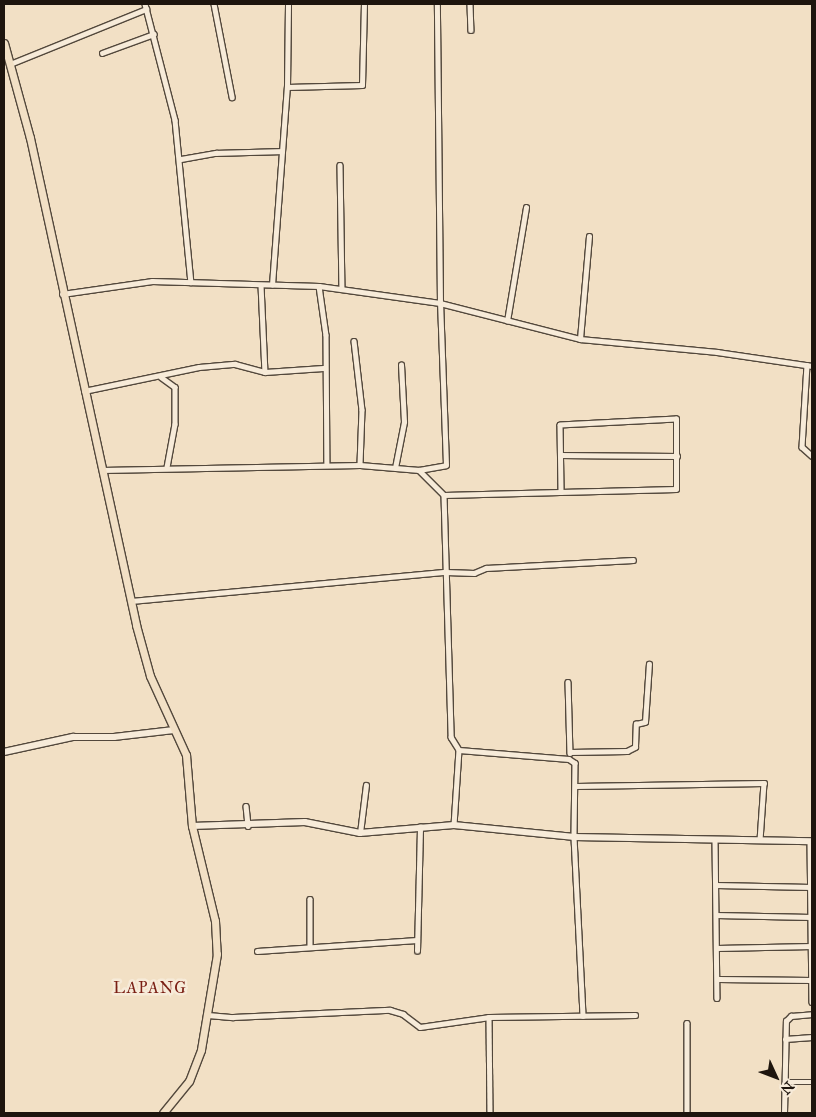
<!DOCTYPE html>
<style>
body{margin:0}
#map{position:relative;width:816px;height:1117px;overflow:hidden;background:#f2e0c5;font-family:"IM FELL Great Primer",serif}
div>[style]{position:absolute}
.roads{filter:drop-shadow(1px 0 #53483c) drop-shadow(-1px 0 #53483c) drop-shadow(0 1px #53483c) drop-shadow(0 -1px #53483c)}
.minor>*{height:4.5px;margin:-2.25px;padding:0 2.25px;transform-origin:2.25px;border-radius:2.25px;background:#f7ebd9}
.tertiary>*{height:5.5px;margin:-2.75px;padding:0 2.75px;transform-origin:2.75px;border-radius:2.75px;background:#f7ebd9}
.primary>*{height:7px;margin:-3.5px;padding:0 3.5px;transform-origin:3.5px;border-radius:3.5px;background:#f2e0c5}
span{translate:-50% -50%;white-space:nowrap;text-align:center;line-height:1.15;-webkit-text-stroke:5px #f7ebd9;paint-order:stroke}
.quarter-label{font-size:16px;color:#7a1f14;letter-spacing:1px}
.frame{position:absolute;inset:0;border:5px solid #1e150e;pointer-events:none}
.north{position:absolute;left:751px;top:1052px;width:50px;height:50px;-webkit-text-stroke:4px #f7ebd9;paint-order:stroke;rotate:133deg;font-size:14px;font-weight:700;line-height:20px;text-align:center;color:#1e150e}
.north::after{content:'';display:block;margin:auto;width:18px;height:22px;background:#1e150e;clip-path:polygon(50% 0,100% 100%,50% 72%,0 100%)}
</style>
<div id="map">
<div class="roads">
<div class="minor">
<i style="left:145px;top:4px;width:120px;rotate:75.5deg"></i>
<i style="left:175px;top:120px;width:163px;rotate:84.4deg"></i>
<i style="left:214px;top:4px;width:95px;rotate:79deg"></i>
<i style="left:470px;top:4px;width:26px;rotate:88deg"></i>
<i style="left:102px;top:53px;width:55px;rotate:-20.1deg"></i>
<i style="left:10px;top:64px;width:147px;rotate:-22deg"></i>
<i style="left:287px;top:87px;width:75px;rotate:-1.5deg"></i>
<i style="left:362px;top:85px;width:81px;rotate:-88.6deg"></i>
<i style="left:181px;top:159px;width:36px;rotate:-10deg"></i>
<i style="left:216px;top:153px;width:66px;rotate:-1.7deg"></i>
<i style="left:340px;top:165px;width:123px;rotate:89.1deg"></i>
<i style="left:261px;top:285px;width:87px;rotate:87.4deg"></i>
<i style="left:272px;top:285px;width:199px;rotate:-85.7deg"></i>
<i style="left:287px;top:87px;width:83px;rotate:-89.3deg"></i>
<i style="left:319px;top:286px;width:49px;rotate:81.9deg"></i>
<i style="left:326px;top:335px;width:129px;rotate:89.6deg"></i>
<i style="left:62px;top:294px;width:91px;rotate:-8.2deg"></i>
<i style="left:152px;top:281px;width:167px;rotate:1.7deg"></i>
<i style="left:319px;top:286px;width:122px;rotate:8deg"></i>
<i style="left:440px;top:303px;width:145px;rotate:14.4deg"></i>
<i style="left:580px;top:339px;width:138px;rotate:5.4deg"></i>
<i style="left:717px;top:352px;width:96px;rotate:8.4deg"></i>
<i style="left:507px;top:321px;width:115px;rotate:-80.5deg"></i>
<i style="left:580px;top:339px;width:103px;rotate:-85deg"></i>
<i style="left:354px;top:341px;width:69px;rotate:83.4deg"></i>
<i style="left:362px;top:410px;width:55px;rotate:92.1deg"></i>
<i style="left:807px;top:365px;width:82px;rotate:93.5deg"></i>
<i style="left:802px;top:447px;width:13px;rotate:42deg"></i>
<i style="left:161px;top:377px;width:17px;rotate:36deg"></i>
<i style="left:175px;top:387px;width:37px;rotate:90deg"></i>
<i style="left:175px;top:424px;width:44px;rotate:100.5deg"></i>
<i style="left:84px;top:391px;width:117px;rotate:-11.8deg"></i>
<i style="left:199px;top:367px;width:36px;rotate:-5deg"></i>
<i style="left:235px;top:364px;width:31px;rotate:15deg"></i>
<i style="left:265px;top:372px;width:58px;rotate:-3.9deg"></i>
<i style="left:560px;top:455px;width:117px;rotate:0.5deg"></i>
<i style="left:395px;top:468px;width:47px;rotate:-78.9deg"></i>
<i style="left:404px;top:422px;width:57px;rotate:-93deg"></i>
<i style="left:102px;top:470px;width:258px;rotate:-1.1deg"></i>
<i style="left:360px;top:465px;width:59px;rotate:4.8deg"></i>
<i style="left:419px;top:470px;width:35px;rotate:45deg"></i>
<i style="left:444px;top:495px;width:232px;rotate:-1.5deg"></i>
<i style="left:676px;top:489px;width:70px;rotate:-90deg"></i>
<i style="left:676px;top:419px;width:116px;rotate:177deg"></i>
<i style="left:560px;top:425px;width:67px;rotate:89.1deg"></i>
<i style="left:419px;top:470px;width:27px;rotate:-10deg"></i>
<i style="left:446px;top:465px;width:162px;rotate:-92.1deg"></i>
<i style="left:440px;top:303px;width:299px;rotate:-90.6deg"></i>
<i style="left:444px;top:495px;width:242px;rotate:88.3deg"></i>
<i style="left:451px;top:737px;width:15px;rotate:58deg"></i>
<i style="left:459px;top:750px;width:75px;rotate:93.8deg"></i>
<i style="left:131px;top:601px;width:316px;rotate:-5.3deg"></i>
<i style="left:446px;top:572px;width:28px;rotate:2deg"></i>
<i style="left:474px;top:573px;width:13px;rotate:-23deg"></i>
<i style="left:486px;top:568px;width:147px;rotate:-3.1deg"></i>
<i style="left:568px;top:682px;width:71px;rotate:88.4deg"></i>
<i style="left:459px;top:750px;width:110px;rotate:4.7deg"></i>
<i style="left:569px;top:759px;width:7px;rotate:34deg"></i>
<i style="left:575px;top:763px;width:74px;rotate:90.8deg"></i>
<i style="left:574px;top:837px;width:179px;rotate:87.1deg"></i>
<i style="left:570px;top:752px;width:57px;rotate:-1deg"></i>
<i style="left:627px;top:751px;width:9px;rotate:-27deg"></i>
<i style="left:635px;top:747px;width:23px;rotate:-88deg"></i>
<i style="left:636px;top:724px;width:9px;rotate:-13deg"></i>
<i style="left:645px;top:722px;width:58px;rotate:-86.1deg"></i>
<i style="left:576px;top:786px;width:188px;rotate:-0.9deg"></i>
<i style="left:764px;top:783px;width:57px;rotate:94deg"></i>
<i style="left:246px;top:806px;width:20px;rotate:84deg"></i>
<i style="left:360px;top:833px;width:48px;rotate:-82.9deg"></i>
<i style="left:715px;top:840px;width:158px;rotate:89.3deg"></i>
<i style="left:810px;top:841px;width:161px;rotate:89.3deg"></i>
<i style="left:716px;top:885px;width:95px;rotate:1.2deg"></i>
<i style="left:310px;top:899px;width:48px;rotate:90deg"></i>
<i style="left:716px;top:915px;width:95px;rotate:1.2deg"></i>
<i style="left:717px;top:948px;width:95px;rotate:-1.2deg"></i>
<i style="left:257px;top:951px;width:160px;rotate:-3.9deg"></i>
<i style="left:417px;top:951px;width:124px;rotate:-88.6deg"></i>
<i style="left:718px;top:979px;width:93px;rotate:0.6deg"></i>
<i style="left:208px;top:1015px;width:25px;rotate:5deg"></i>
<i style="left:233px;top:1017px;width:157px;rotate:-2.6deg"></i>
<i style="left:390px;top:1010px;width:14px;rotate:17deg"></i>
<i style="left:403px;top:1014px;width:21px;rotate:37deg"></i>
<i style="left:420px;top:1027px;width:70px;rotate:-8.2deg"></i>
<i style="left:489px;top:1017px;width:146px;rotate:-0.8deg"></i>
<i style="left:489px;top:1017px;width:96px;rotate:89.4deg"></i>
<i style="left:687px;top:1023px;width:90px;rotate:90deg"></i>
<i style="left:785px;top:1039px;width:27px;rotate:-4deg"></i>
<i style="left:785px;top:1082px;width:27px"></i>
<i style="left:784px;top:1113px;width:92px;rotate:-88.8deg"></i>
<i style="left:786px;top:1021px;width:7px;rotate:-45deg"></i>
<i style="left:791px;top:1016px;width:21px;rotate:-5deg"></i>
</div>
<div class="tertiary">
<i style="left:4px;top:752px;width:71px;rotate:-12.3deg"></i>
<i style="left:73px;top:737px;width:41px"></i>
<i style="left:114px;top:737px;width:60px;rotate:-6.7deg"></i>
<i style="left:192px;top:826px;width:113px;rotate:-2deg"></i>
<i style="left:305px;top:822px;width:56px;rotate:11.3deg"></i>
<i style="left:360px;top:833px;width:94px;rotate:-4.9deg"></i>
<i style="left:454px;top:825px;width:121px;rotate:5.7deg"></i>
<i style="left:574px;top:837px;width:238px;rotate:1deg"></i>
</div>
<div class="primary">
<i style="left:4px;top:43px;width:98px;rotate:74.7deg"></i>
<i style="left:30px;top:138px;width:498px;rotate:77.7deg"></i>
<i style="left:136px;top:625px;width:53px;rotate:74.6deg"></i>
<i style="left:150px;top:676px;width:87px;rotate:65.5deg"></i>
<i style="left:186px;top:755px;width:71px;rotate:85.2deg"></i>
<i style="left:192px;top:826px;width:98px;rotate:76.4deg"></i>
<i style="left:215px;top:921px;width:33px;rotate:87deg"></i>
<i style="left:217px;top:954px;width:97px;rotate:99.5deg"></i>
<i style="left:201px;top:1050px;width:33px;rotate:111deg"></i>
<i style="left:189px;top:1081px;width:41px;rotate:129.1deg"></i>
</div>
</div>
<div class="quarter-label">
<span style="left:150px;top:988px">LAPANG</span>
</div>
<div class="frame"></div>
<div class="north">N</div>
</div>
